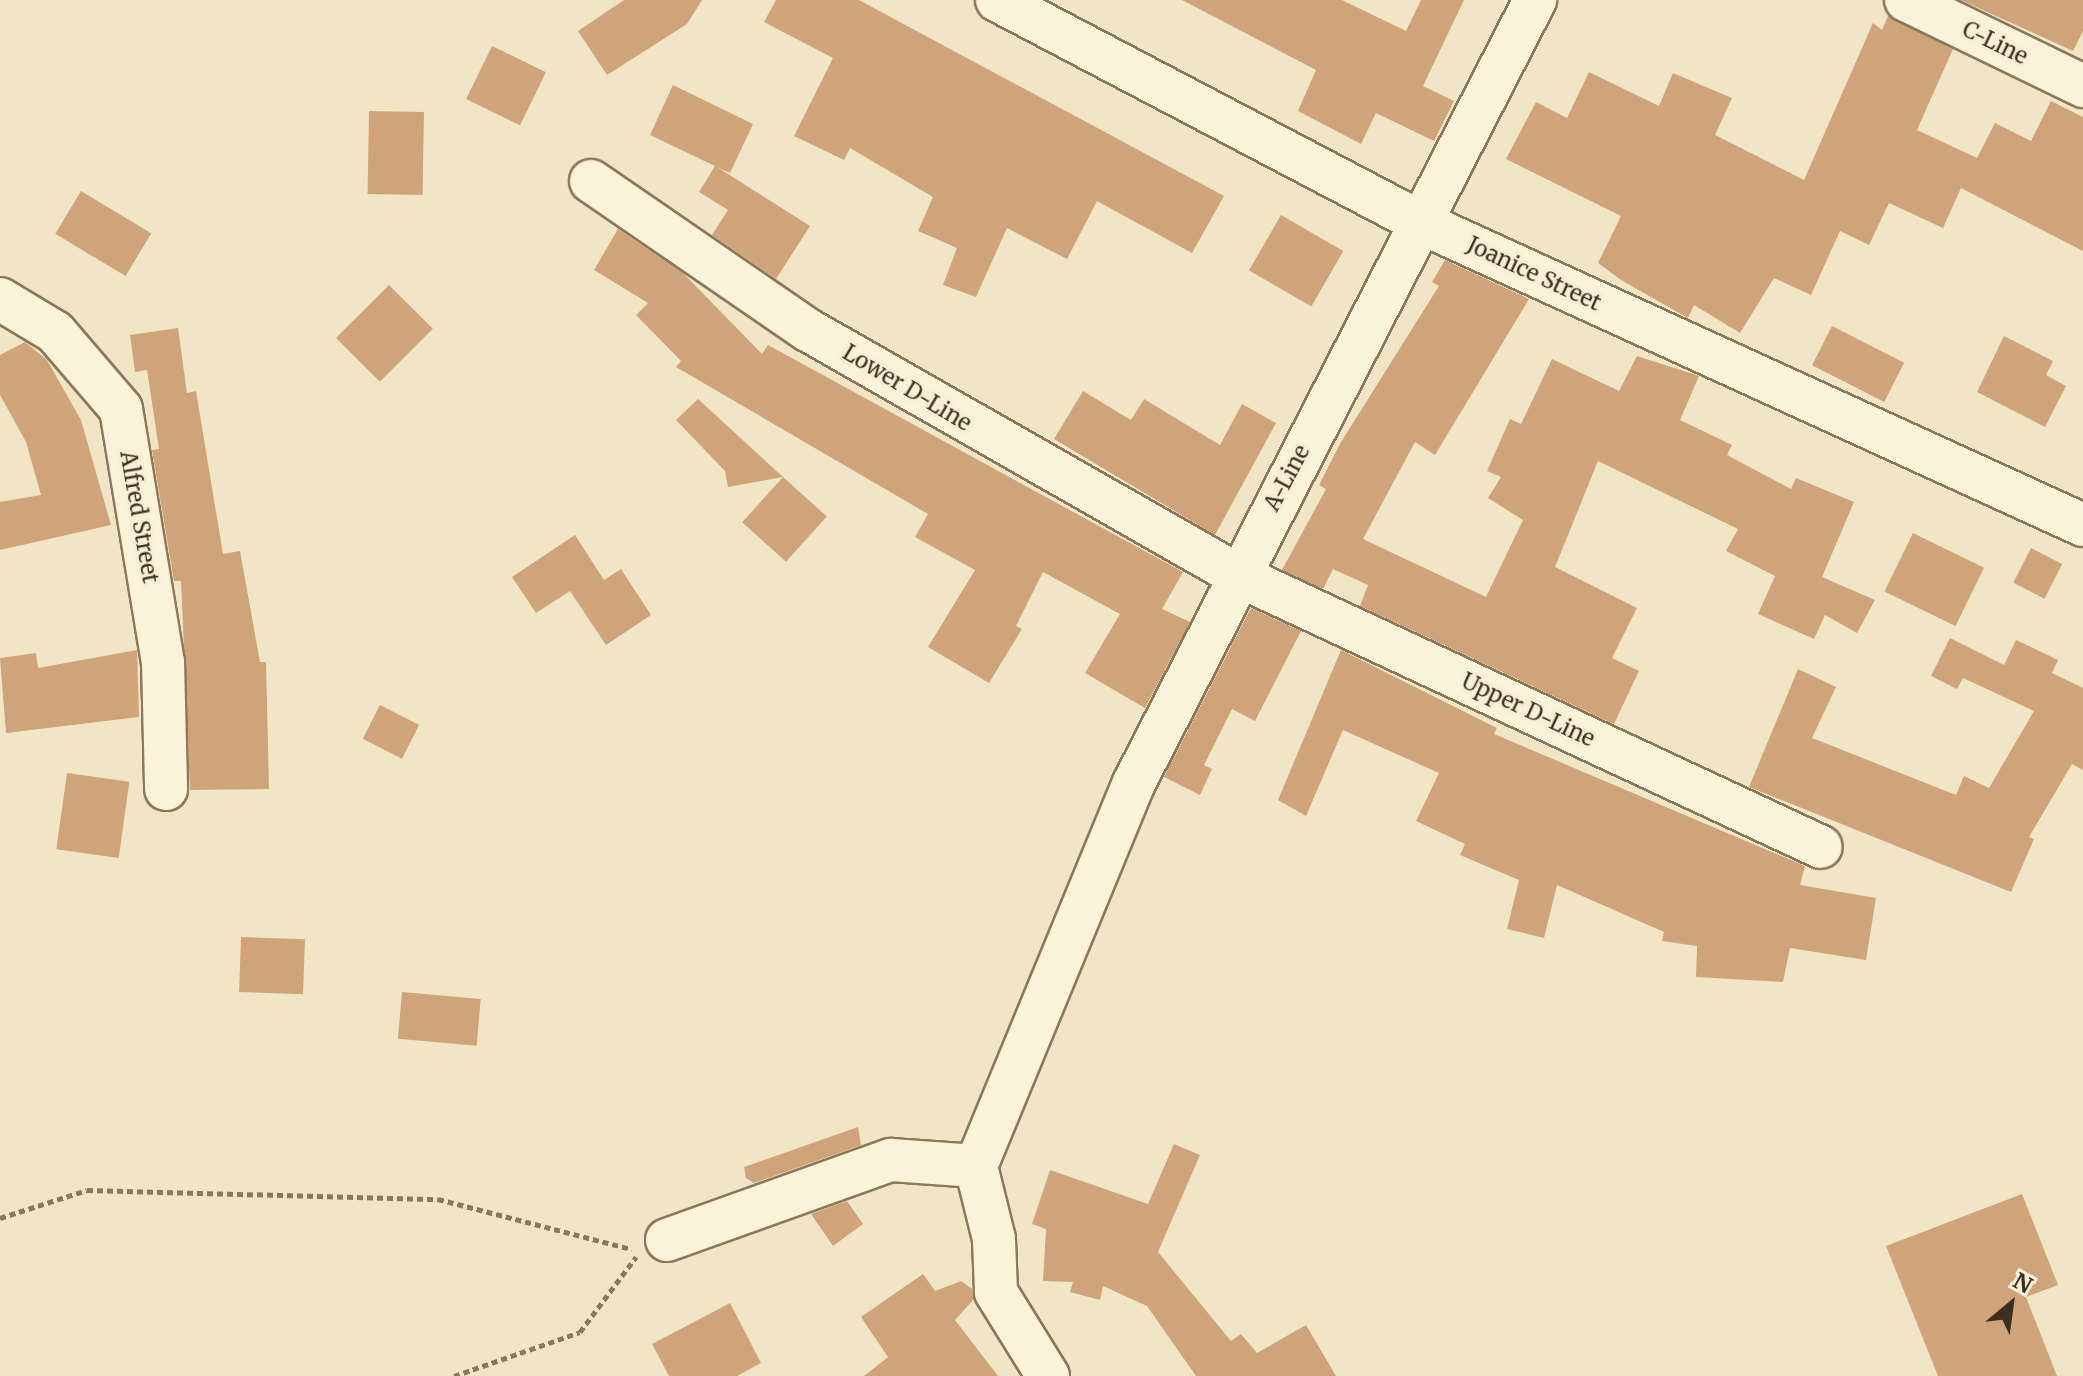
<!DOCTYPE html>
<style>
body{margin:0}
#map{position:relative;width:2083px;height:1376px;overflow:hidden;background:#f0e6c5;font-family:Merriweather,serif}
div>[style]{position:absolute}
.building>*{inset:0;background:#cfa47a;transform-origin:0 0}
.path>*{height:5px;margin-top:-2.5px;transform-origin:0;background:repeating-linear-gradient(90deg,#8b785a 0 6px,transparent 0 10px)}
.roads{filter:drop-shadow(2px 0 #8b785a) drop-shadow(-2px 0 #8b785a) drop-shadow(0 2px #8b785a) drop-shadow(0 -2px #8b785a)}
.street>*{height:42px;margin:-21px;padding:0 21px;transform-origin:21px;border-radius:21px;background:#faf2d9}
span{translate:-50% -50%;white-space:nowrap;text-align:center;line-height:1.15;-webkit-text-stroke:7px #f7efd5;paint-order:stroke}
.street-label{font-size:22px;color:#3b2f1f}
.north{position:absolute;left:1971px;top:1264px;width:80px;height:80px;-webkit-text-stroke:6px #f7efd5;paint-order:stroke;rotate:29deg;font-size:22px;font-weight:700;line-height:32px;text-align:center;color:#3b2f1f}
.north::after{content:'';display:block;margin:auto;width:28px;height:36px;background:#3b2f1f;clip-path:polygon(50% 0,100% 100%,50% 72%,0 100%)}
</style>
<div id="map">
<div class="building">
<i style="clip-path:polygon(624px 0,702px 0,687px 24px,607px 75px,578px 31px)"></i>
<i style="clip-path:polygon(776px 0,859px 0,1224px 196px,1192px 253px,1097px 201px,1067px 259px,1007px 228px,976px 297px,943px 285px,957px 248px,918px 231px,933px 197px,850px 148px,844px 160px,794px 136px,833px 58px,764px 22px)"></i>
<i style="clip-path:polygon(1182px 0,1342px 0,1406px 31px,1421px 0,1464px 0,1423px 86px,1454px 101px,1434px 141px,1376px 113px,1361px 144px,1298px 111px,1316px 70px)"></i>
<i style="clip-path:polygon(1961px 0,2083px 0,2083px 31px,2073px 51px)"></i>
<i style="clip-path:polygon(1888px 16px,1953px 49px,1917px 130px,1977px 158px,1995px 123px,2031px 141px,2051px 101px,2083px 117px,2083px 251px,1961px 188px,1943px 228px,1889px 203px,1869px 245px,1840px 231px,1811px 295px,1774px 278px,1740px 333px,1694px 305px,1688px 318px,1621px 280px,1598px 263px,1621px 216px,1506px 159px,1536px 102px,1567px 118px,1589px 72px,1659px 106px,1673px 73px,1732px 98px,1715px 135px,1804px 180px,1873px 23px,1882px 30px)"></i>
<i style="left:492px;top:46px;width:60px;height:59px;rotate:26deg"></i>
<i style="clip-path:polygon(673px 85px,753px 124px,730px 173px,717px 167px,810px 226px,776px 279px,712px 235px,728px 210px,699px 192px,715px 166px,650px 135px)"></i>
<i style="left:369px;top:111px;width:55px;height:83px;rotate:1deg"></i>
<i style="left:81px;top:191px;width:82px;height:50px;rotate:31deg"></i>
<i style="left:1281px;top:215px;width:72px;height:64px;rotate:30deg"></i>
<i style="clip-path:polygon(618px 229px,683px 273px,762px 354px,768px 345px,1183px 572px,1162px 609px,1190px 622px,1145px 708px,1085px 673px,1120px 614px,1043px 572px,1016px 626px,1022px 629px,989px 683px,928px 647px,975px 570px,915px 537px,928px 514px,676px 367px,681px 361px,636px 315px,648px 303px,594px 270px)"></i>
<i style="clip-path:polygon(1445px 260px,1529px 299px,1435px 455px,1415px 442px,1363px 539px,1486px 597px,1523px 520px,1488px 498px,1501px 477px,1487px 471px,1510px 419px,1521px 424px,1552px 359px,1619px 391px,1637px 356px,1699px 376px,1680px 420px,1732px 445px,1727px 455px,1791px 489px,1796px 478px,1854px 502px,1822px 577px,1875px 600px,1857px 633px,1825px 615px,1814px 639px,1758px 614px,1775px 576px,1726px 551px,1738px 529px,1598px 461px,1555px 567px,1637px 608px,1612px 658px,1639px 671px,1614px 724px,1360px 606px,1368px 585px,1333px 569px,1323px 589px,1282px 570px,1326px 489px,1319px 485px,1341px 442px,1439px 286px,1432px 282px)"></i>
<i style="left:389px;top:285px;width:62px;height:75px;rotate:45deg"></i>
<i style="left:1832px;top:326px;width:81px;height:44px;rotate:27deg"></i>
<i style="clip-path:polygon(178px 328px,187px 393px,196px 391px,223px 554px,240px 551px,260px 662px,266px 662px,269px 789px,190px 790px,181px 581px,174px 581px,152px 450px,159px 449px,147px 370px,135px 372px,130px 335px)"></i>
<i style="clip-path:polygon(2004px 336px,2053px 361px,2046px 375px,2066px 386px,2045px 427px,1977px 392px)"></i>
<i style="clip-path:polygon(25px 342px,47px 360px,81px 420px,111px 525px,0 550px,0 502px,41px 495px,26px 442px,0 395px,0 355px)"></i>
<i style="clip-path:polygon(1083px 391px,1131px 420px,1144px 399px,1220px 445px,1242px 404px,1276px 423px,1215px 535px,1054px 439px)"></i>
<i style="clip-path:polygon(698px 399px,783px 477px,728px 487px,725px 471px,676px 420px)"></i>
<i style="left:783px;top:477px;width:59px;height:61px;rotate:42deg"></i>
<i style="left:1913px;top:533px;width:79px;height:65px;rotate:26deg"></i>
<i style="clip-path:polygon(575px 535px,604px 580px,621px 569px,651px 615px,606px 645px,570px 591px,536px 613px,512px 577px)"></i>
<i style="left:2031px;top:548px;width:35px;height:39px;rotate:27deg"></i>
<i style="clip-path:polygon(1251px 608px,1301px 631px,1255px 721px,1232px 709px,1204px 765px,1212px 769px,1200px 795px,1164px 777px)"></i>
<i style="clip-path:polygon(1950px 638px,2004px 665px,2016px 640px,2058px 660px,2052px 673px,2083px 688px,2083px 770px,2072px 764px,2029px 837px,2034px 839px,2011px 892px,1749px 787px,1798px 669px,1836px 687px,1812px 738px,1956px 795px,1964px 776px,1989px 788px,2034px 711px,1963px 678px,1957px 689px,1931px 676px)"></i>
<i style="clip-path:polygon(137px 650px,139px 717px,6px 733px,0 658px,36px 653px,38px 668px)"></i>
<i style="clip-path:polygon(1341px 650px,1497px 728px,1494px 734px,1805px 866px,1800px 885px,1876px 898px,1866px 960px,1790px 948px,1783px 982px,1696px 977px,1697px 946px,1662px 941px,1664px 932px,1557px 885px,1544px 938px,1507px 929px,1519px 880px,1460px 855px,1465px 844px,1416px 821px,1439px 773px,1343px 730px,1306px 816px,1278px 800px)"></i>
<i style="left:380px;top:705px;width:44px;height:38px;rotate:27deg"></i>
<i style="left:67px;top:773px;width:63px;height:77px;rotate:8deg"></i>
<i style="left:241px;top:937px;width:64px;height:55px;rotate:2deg"></i>
<i style="left:402px;top:992px;width:79px;height:47px;rotate:5deg"></i>
<i style="clip-path:polygon(858px 1127px,861px 1145px,754px 1183px,746px 1178px,744px 1167px)"></i>
<i style="clip-path:polygon(1174px 1144px,1200px 1155px,1158px 1252px,1231px 1341px,1241px 1334px,1257px 1353px,1306px 1325px,1336px 1376px,1196px 1376px,1147px 1306px,1103px 1286px,1100px 1300px,1070px 1292px,1073px 1282px,1043px 1281px,1046px 1229px,1032px 1224px,1050px 1170px,1148px 1204px)"></i>
<i style="clip-path:polygon(2022px 1194px,2058px 1285px,2026px 1297px,2057px 1376px,1938px 1376px,1886px 1246px)"></i>
<i style="clip-path:polygon(847px 1201px,863px 1224px,833px 1246px,811px 1214px)"></i>
<i style="clip-path:polygon(923px 1274px,935px 1291px,961px 1281px,972px 1289px,974px 1299px,955px 1320px,998px 1376px,864px 1376px,888px 1357px,861px 1317px)"></i>
<i style="clip-path:polygon(730px 1303px,761px 1363px,737px 1376px,669px 1376px,652px 1344px)"></i>
</div>
<div class="path">
<i style="left:0;top:1218px;width:91px;rotate:-17.8deg"></i>
<i style="left:87px;top:1190px;width:351px;rotate:1.5deg"></i>
<i style="left:438px;top:1199px;width:200px;rotate:14.5deg"></i>
<i style="left:454px;top:1376px;width:133px;rotate:-19.2deg"></i>
<i style="left:580px;top:1332px;width:94px;rotate:-53.3deg"></i>
</div>
<div class="roads">
<div class="street">
<i style="left:997px;top:0;width:482px;rotate:27.7deg"></i>
<i style="left:1424px;top:224px;width:724px;rotate:24.55deg"></i>
<i style="left:1906px;top:0;width:197px;rotate:25.9deg"></i>
<i style="left:591px;top:181px;width:263px;rotate:34.5deg"></i>
<i style="left:808px;top:330px;width:492px;rotate:29.7deg"></i>
<i style="left:1235px;top:574px;width:646px;rotate:24.98deg"></i>
<i style="left:0;top:299px;width:64px;rotate:31deg"></i>
<i style="left:55px;top:332px;width:101px;rotate:49.4deg"></i>
<i style="left:121px;top:409px;width:256px;rotate:80.6deg"></i>
<i style="left:163px;top:662px;width:127px;rotate:88.6deg"></i>
<i style="left:667px;top:1240px;width:238px;rotate:-19.7deg"></i>
<i style="left:891px;top:1160px;width:85px;rotate:4deg"></i>
<i style="left:1048px;top:1376px;width:99px;rotate:-121.8deg"></i>
<i style="left:996px;top:1292px;width:53px;rotate:-92.2deg"></i>
<i style="left:994px;top:1239px;width:75px;rotate:-103.9deg"></i>
<i style="left:976px;top:1166px;width:414px;rotate:-67.6deg"></i>
<i style="left:1134px;top:783px;width:880px;rotate:-62.88deg"></i>
</div>
</div>
<div class="street-label">
<span style="left:1995px;top:43px;rotate:26deg">C-Line</span>
<span style="left:1534px;top:274px;rotate:25deg">Joanice Street</span>
<span style="left:907px;top:388px;rotate:31deg">Lower D-Line</span>
<span style="left:1287px;top:478px;rotate:-62deg">A-Line</span>
<span style="left:139px;top:517px;rotate:80deg">Alfred Street</span>
<span style="left:1528px;top:710px;rotate:25deg">Upper D-Line</span>
</div>
<div class="north">N</div>
</div>
